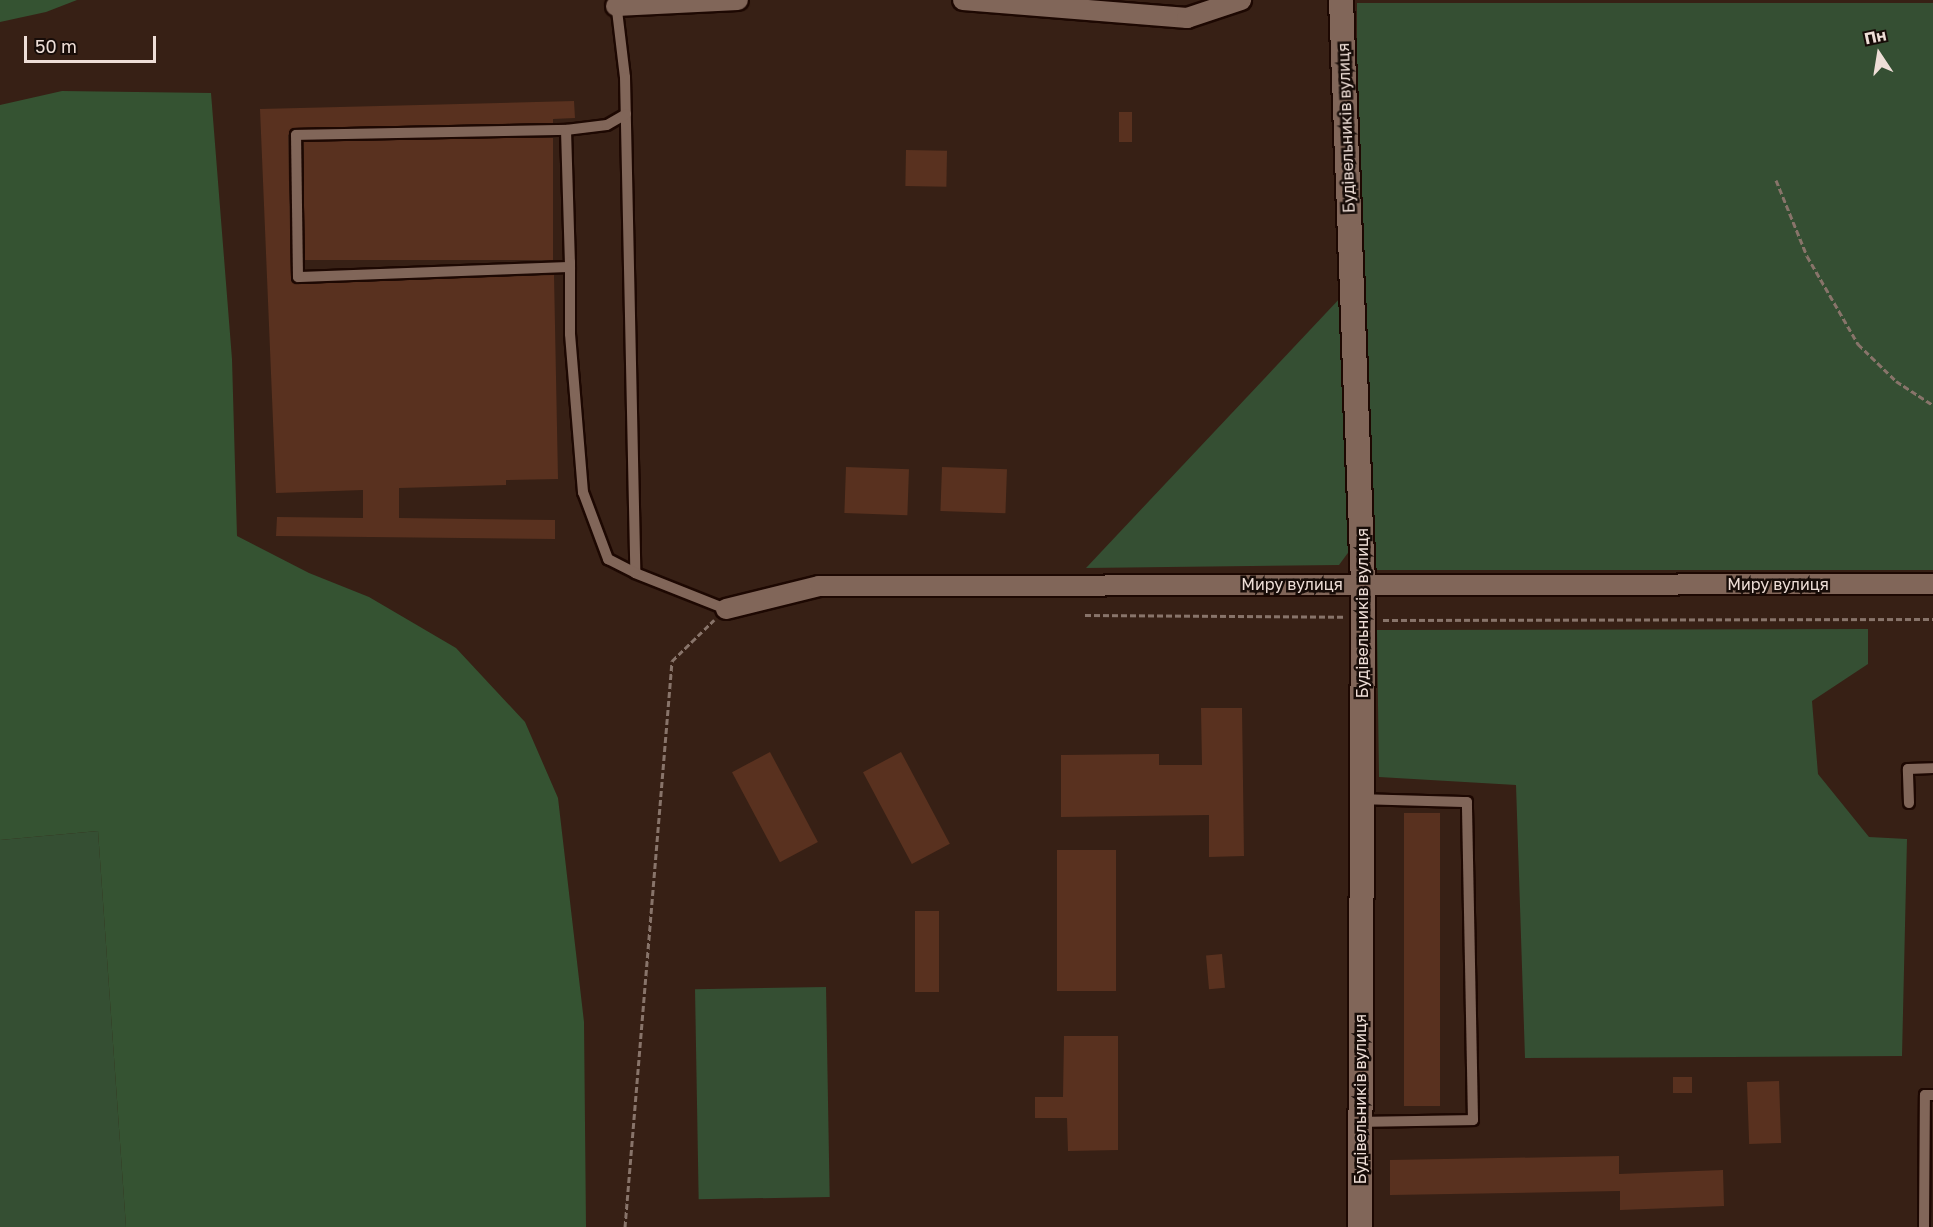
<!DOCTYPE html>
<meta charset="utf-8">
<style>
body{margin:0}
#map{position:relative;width:1933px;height:1227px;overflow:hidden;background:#372015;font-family:"Golos Text",sans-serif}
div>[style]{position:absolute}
.green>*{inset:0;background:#354f33;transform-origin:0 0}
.forest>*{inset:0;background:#355332}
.building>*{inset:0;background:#59311f;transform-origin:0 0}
.path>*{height:3px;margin-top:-1.5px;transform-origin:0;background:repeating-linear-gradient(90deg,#88746a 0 6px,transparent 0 9px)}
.roads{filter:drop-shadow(2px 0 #1d0802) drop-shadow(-2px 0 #1d0802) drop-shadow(0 2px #1d0802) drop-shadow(0 -2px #1d0802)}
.service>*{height:10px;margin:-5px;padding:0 5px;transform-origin:5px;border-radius:5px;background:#816659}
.minor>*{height:20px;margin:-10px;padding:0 10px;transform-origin:10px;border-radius:10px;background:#816659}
.tertiary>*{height:24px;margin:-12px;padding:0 12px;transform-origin:12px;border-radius:12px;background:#816659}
span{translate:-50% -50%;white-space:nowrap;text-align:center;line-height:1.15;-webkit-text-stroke:5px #170c08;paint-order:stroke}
.street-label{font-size:16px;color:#eeded7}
.north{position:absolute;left:1849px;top:24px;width:60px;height:60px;-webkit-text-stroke:4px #170c08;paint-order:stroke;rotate:348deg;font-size:16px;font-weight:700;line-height:24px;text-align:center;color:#eeded7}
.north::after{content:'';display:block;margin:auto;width:21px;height:27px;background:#eeded7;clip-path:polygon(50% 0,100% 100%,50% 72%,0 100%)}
.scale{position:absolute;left:24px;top:36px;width:132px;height:27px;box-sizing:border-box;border:3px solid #eeded7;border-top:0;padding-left:8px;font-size:18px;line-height:21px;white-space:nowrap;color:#eeded7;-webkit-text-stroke:4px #170c08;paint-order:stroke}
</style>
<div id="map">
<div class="green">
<i style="left:1933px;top:3px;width:567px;height:576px;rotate:90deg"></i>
<i style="clip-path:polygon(1342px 296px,1353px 546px,1339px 565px,1086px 568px)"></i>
<i style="clip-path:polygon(1868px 629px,1868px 664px,1812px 701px,1818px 774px,1869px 837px,1907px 839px,1902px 1056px,1525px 1058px,1516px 785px,1379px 777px,1377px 630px)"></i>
<i style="clip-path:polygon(98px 831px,126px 1227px,0 1227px,0 840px)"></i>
<i style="left:826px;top:987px;width:210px;height:131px;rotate:89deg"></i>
</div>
<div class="forest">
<i style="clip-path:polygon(0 0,77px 0,46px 12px,0 22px)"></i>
<i style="clip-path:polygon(62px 91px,211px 93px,232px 359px,237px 536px,309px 573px,369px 597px,456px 648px,525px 722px,558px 798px,584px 1022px,586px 1227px,126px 1227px,98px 831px,0 840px,0 105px)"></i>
</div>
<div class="building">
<i style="clip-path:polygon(574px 101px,575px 118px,553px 119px,553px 123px,296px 128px,288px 135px,291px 277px,295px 284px,554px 275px,558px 479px,506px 480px,506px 485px,399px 488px,399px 518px,555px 520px,555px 539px,276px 536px,277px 517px,363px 518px,363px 490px,276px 493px,260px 109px)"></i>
<i style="left:1119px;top:112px;width:13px;height:30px"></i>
<i style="left:553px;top:138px;width:122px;height:249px;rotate:90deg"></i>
<i style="left:906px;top:150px;width:41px;height:36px;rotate:1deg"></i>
<i style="left:846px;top:467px;width:63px;height:46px;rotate:2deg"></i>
<i style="left:942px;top:467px;width:65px;height:44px;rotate:2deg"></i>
<i style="clip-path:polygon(1201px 708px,1242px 708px,1244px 856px,1209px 857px,1209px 815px,1061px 817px,1061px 755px,1159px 754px,1159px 765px,1202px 765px)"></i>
<i style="left:770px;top:752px;width:102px;height:43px;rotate:62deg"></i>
<i style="left:901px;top:752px;width:104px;height:43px;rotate:62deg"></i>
<i style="left:1404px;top:813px;width:36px;height:293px"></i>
<i style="left:1116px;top:850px;width:141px;height:59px;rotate:90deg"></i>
<i style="left:915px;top:911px;width:24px;height:81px"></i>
<i style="left:1222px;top:954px;width:34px;height:16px;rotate:85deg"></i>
<i style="clip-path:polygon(1064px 1036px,1118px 1036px,1118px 1150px,1068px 1151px,1067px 1118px,1035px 1118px,1035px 1097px,1063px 1097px)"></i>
<i style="left:1692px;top:1077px;width:16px;height:19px;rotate:90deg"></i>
<i style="left:1779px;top:1081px;width:62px;height:32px;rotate:88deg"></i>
<i style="clip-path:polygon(1619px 1156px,1619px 1174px,1723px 1170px,1724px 1206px,1620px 1210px,1620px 1191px,1390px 1195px,1390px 1160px)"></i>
</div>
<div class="path">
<i style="left:1776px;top:180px;width:82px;rotate:67.8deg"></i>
<i style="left:1807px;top:256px;width:102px;rotate:59.9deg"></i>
<i style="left:1858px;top:344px;width:53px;rotate:44.2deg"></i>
<i style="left:1896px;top:381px;width:44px;rotate:33deg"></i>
<i style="left:1085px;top:615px;width:259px;rotate:0.4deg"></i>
<i style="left:1383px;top:620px;width:550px;rotate:-0.1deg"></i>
<i style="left:625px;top:1227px;width:568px;rotate:-85.25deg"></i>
<i style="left:672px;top:661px;width:59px;rotate:-44.3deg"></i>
</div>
<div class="roads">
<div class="service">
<i style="left:616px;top:2px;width:76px;rotate:83.2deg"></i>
<i style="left:625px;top:77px;width:496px;rotate:88.8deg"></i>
<i style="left:635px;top:573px;width:98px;rotate:21.6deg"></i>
<i style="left:566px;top:130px;width:41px;rotate:-7deg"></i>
<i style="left:607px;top:125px;width:22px;rotate:-30deg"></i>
<i style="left:570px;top:267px;width:272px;rotate:177.9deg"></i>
<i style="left:298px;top:277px;width:142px;rotate:-90.8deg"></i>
<i style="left:296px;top:135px;width:270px;rotate:-1.1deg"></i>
<i style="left:566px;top:130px;width:132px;rotate:88.3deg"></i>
<i style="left:570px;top:262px;width:72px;rotate:90deg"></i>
<i style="left:570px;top:334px;width:159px;rotate:85.3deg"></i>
<i style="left:583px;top:492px;width:72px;rotate:69.5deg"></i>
<i style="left:608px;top:559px;width:30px;rotate:27deg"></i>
<i style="left:1909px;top:803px;width:34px;rotate:-92deg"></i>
<i style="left:1908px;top:769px;width:25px;rotate:-2deg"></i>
<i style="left:1360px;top:1122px;width:113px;rotate:-1deg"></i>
<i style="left:1473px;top:1120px;width:318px;rotate:-91.1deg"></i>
<i style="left:1467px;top:802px;width:105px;rotate:-178.4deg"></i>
<i style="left:1924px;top:1227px;width:132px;rotate:-89.6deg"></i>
<i style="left:1925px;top:1095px;width:8px"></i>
</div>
<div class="minor">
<i style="left:963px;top:0;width:225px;rotate:4.6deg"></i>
<i style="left:1187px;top:18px;width:57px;rotate:-18.4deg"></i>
<i style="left:616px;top:6px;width:122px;rotate:-2.8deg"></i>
<i style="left:726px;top:609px;width:96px;rotate:-13.9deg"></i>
<i style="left:819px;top:586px;width:1114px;rotate:-0.1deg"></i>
</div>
<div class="tertiary">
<i style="left:1341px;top:0;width:584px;rotate:87.84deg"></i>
<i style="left:1363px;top:584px;width:643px;rotate:90.27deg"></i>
</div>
</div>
<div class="street-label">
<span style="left:1346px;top:128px;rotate:-92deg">Будівельників вулиця</span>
<span style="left:1292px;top:584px">Миру вулиця</span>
<span style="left:1778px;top:584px">Миру вулиця</span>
<span style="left:1362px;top:613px;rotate:-90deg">Будівельників вулиця</span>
<span style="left:1360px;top:1099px;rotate:-90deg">Будівельників вулиця</span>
</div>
<div class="north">Пн</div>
<div class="scale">50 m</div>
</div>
